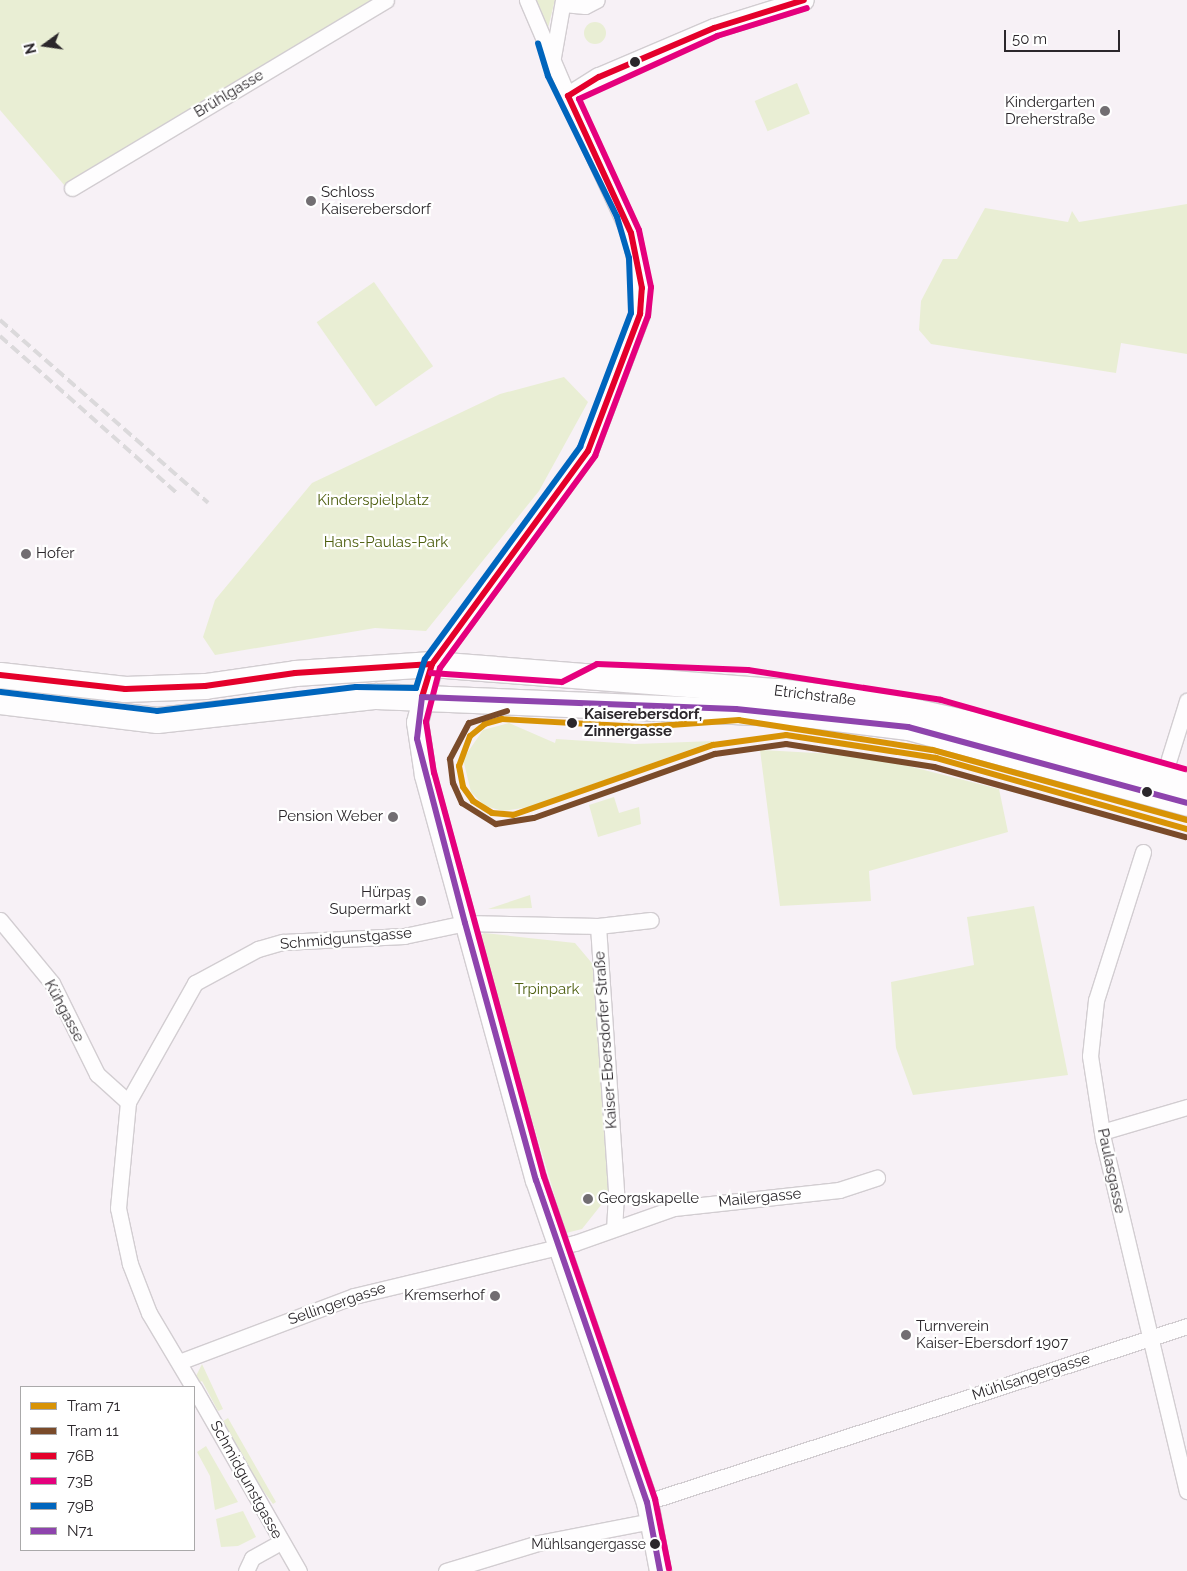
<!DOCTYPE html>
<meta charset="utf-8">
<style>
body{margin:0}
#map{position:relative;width:1187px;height:1571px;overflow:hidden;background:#f7f1f6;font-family:Raleway,sans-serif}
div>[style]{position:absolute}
.green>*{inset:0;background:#e9eed4;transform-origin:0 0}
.round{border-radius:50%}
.roads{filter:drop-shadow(1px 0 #d2cdd1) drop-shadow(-1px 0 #d2cdd1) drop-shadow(0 1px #d2cdd1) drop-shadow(0 -1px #d2cdd1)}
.minor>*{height:15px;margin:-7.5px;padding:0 7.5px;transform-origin:7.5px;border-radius:7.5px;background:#fefdfe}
.tertiary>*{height:19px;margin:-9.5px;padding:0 9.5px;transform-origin:9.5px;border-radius:9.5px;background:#fefdfe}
.secondary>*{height:21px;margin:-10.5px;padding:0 10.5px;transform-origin:10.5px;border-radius:10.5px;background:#fefdfe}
.primary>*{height:25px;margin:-12.5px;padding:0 12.5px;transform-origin:12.5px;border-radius:12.5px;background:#fefdfe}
.rail>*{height:4px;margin-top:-2px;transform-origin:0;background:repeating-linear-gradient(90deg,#dbd9db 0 10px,transparent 0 15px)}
.bus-1>*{height:6px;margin:-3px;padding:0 3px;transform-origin:3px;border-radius:3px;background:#e4002b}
.bus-2>*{height:6px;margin:-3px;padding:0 3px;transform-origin:3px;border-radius:3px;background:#e5007d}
.bus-3>*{height:6px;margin:-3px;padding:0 3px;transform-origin:3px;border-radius:3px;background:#0065bd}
.bus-4>*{height:6px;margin:-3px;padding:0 3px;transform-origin:3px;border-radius:3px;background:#8e44ad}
.tram-1>*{height:6px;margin:-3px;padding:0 3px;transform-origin:3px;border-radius:3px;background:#d89306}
.tram-2>*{height:6px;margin:-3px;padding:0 3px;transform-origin:3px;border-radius:3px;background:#7a4b2a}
.dots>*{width:14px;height:14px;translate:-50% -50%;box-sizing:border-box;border:2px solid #fff;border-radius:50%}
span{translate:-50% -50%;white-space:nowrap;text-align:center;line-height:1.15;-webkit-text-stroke:4.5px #fff;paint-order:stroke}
.bus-label{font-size:14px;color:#2b272b}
.right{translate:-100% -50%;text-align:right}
.street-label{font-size:15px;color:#2b272b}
.poi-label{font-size:15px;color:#2b272b}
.left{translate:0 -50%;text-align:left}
.park-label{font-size:15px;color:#4e5f10}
.stop-label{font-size:15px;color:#2b272b;font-weight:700}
.legend{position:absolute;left:20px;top:1386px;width:175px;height:165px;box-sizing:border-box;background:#fff;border:1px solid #aaa9aa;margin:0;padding:6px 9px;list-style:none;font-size:15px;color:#2b272b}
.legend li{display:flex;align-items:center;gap:10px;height:25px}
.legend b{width:25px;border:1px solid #aaa9aa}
.north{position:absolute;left:20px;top:20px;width:50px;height:50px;-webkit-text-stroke:4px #fff;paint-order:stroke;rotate:256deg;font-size:14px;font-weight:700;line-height:20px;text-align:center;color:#2b272b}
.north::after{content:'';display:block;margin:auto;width:18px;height:22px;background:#2b272b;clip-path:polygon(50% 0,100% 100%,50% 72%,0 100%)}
.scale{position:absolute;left:1004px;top:30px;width:116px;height:22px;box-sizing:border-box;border:2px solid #2b272b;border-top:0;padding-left:6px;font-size:15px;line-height:18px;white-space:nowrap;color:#2b272b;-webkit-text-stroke:4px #fff;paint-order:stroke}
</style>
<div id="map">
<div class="green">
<i style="clip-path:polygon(0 0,374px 0,65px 186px,0 110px)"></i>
<i style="clip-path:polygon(535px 0,555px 0,548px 28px,545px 27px)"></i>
<i class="round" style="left:584px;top:22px;width:22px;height:22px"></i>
<i style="left:797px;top:83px;width:33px;height:46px;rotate:67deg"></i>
<i style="clip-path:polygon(1187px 204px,1187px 354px,1121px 343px,1116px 373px,931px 344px,919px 330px,921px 301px,943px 259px,957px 259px,985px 208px,1068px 222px,1072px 211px,1079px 222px)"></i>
<i style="left:374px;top:282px;width:103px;height:70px;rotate:55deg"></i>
<i style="clip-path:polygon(564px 377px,588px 402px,539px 491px,426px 631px,375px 628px,215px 655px,203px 637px,215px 600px,312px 483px,500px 394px)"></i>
<i style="clip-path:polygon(509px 723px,555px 743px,556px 739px,635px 744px,714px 741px,529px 807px,503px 811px,485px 806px,471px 792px,463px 759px,483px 730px)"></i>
<i style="clip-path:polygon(760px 750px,869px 756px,999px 789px,1008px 832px,869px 871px,871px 901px,780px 906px)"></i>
<i style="clip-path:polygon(614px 797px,619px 813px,639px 807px,641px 824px,598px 837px,589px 805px)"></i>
<i style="clip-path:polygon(530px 895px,532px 908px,488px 909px)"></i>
<i style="clip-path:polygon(1034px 906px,1068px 1075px,913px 1095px,896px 1048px,891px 982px,974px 965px,967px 917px)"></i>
<i style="clip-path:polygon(484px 933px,575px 943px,596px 968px,609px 1195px,582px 1229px,566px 1233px,560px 1226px,561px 1217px,478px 938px)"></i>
<i style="clip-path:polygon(202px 1364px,223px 1409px,218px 1411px,202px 1381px,198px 1383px,195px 1378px)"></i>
<i style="clip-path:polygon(228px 1418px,276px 1502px,273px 1504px,241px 1460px,245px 1458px,220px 1423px)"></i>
<i style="clip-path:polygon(206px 1446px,238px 1502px,215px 1510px,210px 1476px,197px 1452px)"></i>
<i style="clip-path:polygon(243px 1511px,256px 1537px,238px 1546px,221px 1547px,216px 1519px)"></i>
</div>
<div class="roads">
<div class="minor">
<i style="left:527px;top:0;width:104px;rotate:66.9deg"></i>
<i style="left:563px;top:4px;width:22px;rotate:5deg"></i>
<i style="left:585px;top:6px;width:13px;rotate:-27deg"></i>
<i style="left:553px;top:57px;width:58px;rotate:-80deg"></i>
<i style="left:72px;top:188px;width:366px;rotate:-30.9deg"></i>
<i style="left:1163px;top:778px;width:81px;rotate:-72.7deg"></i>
<i style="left:1143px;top:852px;width:155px;rotate:107.6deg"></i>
<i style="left:1096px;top:1000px;width:56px;rotate:96.1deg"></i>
<i style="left:1090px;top:1056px;width:84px;rotate:81.1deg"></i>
<i style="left:1103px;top:1139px;width:362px;rotate:76.6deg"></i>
<i style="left:0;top:920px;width:82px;rotate:50.5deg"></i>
<i style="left:52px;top:983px;width:102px;rotate:63.7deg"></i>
<i style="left:97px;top:1074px;width:42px;rotate:42.1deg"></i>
<i style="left:598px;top:926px;width:268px;rotate:86.1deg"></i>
<i style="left:616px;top:1193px;width:34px;rotate:93deg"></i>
<i style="left:1102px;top:1132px;width:89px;rotate:-16.4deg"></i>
<i style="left:179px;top:1362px;width:187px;rotate:-20.7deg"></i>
<i style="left:354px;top:1296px;width:227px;rotate:-13.5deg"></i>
<i style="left:575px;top:1243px;width:105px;rotate:-19.5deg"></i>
<i style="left:674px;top:1208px;width:166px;rotate:-6.2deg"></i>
<i style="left:839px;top:1190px;width:40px;rotate:-18deg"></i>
<i style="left:193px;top:1387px;width:86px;rotate:-120.7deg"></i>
<i style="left:149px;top:1313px;width:53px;rotate:-111.2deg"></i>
<i style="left:130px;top:1264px;width:57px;rotate:-102.1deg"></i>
<i style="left:118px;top:1208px;width:106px;rotate:-84.6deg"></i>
<i style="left:128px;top:1102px;width:137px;rotate:-60.6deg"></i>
<i style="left:195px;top:983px;width:72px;rotate:-28.4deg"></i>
<i style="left:258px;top:949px;width:26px;rotate:-16deg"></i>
<i style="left:283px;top:942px;width:121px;rotate:-2.8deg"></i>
<i style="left:404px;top:936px;width:62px;rotate:-12deg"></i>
<i style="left:465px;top:923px;width:133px;rotate:1.3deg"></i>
<i style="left:598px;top:926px;width:53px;rotate:-6.5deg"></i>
<i style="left:194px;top:1388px;width:211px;rotate:60.2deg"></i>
<i style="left:647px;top:1502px;width:568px;rotate:-18.05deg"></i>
<i style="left:246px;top:1571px;width:14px;rotate:-65deg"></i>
<i style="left:252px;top:1558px;width:33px;rotate:-29deg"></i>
<i style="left:446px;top:1571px;width:96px;rotate:-16.9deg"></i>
<i style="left:538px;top:1543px;width:115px;rotate:-11deg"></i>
</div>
<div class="tertiary">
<i style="left:432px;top:664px;width:264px;rotate:-53.8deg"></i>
<i style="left:588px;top:451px;width:147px;rotate:-69.2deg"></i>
<i style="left:640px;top:314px;width:26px;rotate:-86deg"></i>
<i style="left:642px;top:288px;width:56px;rotate:-101.3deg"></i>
<i style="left:631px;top:233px;width:151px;rotate:-114.7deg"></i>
<i style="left:568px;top:96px;width:36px;rotate:-32deg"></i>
<i style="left:599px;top:77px;width:125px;rotate:-23.1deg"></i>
<i style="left:714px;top:28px;width:94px;rotate:-17.3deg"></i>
</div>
<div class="secondary">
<i style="left:432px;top:664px;width:60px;rotate:104.5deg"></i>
<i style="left:417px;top:722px;width:54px;rotate:81.4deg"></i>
<i style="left:425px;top:775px;width:420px;rotate:74.7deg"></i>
<i style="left:536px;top:1180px;width:341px;rotate:71deg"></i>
<i style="left:647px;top:1502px;width:70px;rotate:79.3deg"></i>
</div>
<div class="primary">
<i style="left:0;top:675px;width:126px;rotate:6.4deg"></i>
<i style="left:125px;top:689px;width:80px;rotate:-2.1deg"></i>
<i style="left:205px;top:686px;width:91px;rotate:-8.2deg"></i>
<i style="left:295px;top:673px;width:137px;rotate:-3.8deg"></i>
<i style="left:432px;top:664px;width:346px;rotate:4.5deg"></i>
<i style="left:777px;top:691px;width:105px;rotate:7.1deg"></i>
<i style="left:881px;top:704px;width:93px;rotate:12.4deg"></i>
<i style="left:972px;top:724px;width:223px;rotate:15.8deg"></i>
<i style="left:0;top:701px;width:158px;rotate:6.9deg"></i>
<i style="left:157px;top:720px;width:220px;rotate:-6.3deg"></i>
<i style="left:376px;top:696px;width:428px;rotate:2.4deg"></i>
<i style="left:804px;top:714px;width:105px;rotate:7.1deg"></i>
<i style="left:908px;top:727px;width:289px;rotate:15.2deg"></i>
</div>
</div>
<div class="rail">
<i style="left:0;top:320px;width:277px;rotate:41.3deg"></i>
<i style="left:0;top:336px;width:239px;rotate:41.6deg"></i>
</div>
<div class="bus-1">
<i style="left:568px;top:96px;width:36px;rotate:-32deg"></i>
<i style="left:599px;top:77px;width:125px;rotate:-23.1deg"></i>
<i style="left:714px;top:28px;width:94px;rotate:-17.3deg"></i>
<i style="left:0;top:675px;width:126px;rotate:6.4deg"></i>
<i style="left:125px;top:689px;width:80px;rotate:-2.1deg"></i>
<i style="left:205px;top:686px;width:91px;rotate:-8.2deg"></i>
<i style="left:295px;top:673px;width:137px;rotate:-3.8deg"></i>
<i style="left:422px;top:697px;width:34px;rotate:-73deg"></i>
<i style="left:432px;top:664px;width:264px;rotate:-53.8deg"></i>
<i style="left:588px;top:451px;width:147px;rotate:-69.2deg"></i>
<i style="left:640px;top:314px;width:26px;rotate:-86deg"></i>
<i style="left:642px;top:288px;width:56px;rotate:-101.3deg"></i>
<i style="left:631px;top:233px;width:151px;rotate:-114.7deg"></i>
</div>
<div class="bus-2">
<i style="left:431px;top:673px;width:131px;rotate:3.9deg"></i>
<i style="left:562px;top:682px;width:39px;rotate:-27deg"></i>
<i style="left:597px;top:664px;width:151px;rotate:2.3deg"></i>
<i style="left:748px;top:670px;width:195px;rotate:8.8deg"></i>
<i style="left:941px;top:700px;width:254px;rotate:15.8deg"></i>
<i style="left:669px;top:1569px;width:71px;rotate:-101.3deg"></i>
<i style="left:655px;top:1499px;width:341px;rotate:-109deg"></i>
<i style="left:544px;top:1177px;width:419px;rotate:-105.2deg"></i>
<i style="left:434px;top:773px;width:52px;rotate:-98.9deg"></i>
<i style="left:426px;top:722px;width:56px;rotate:-75.5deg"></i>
<i style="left:440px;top:668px;width:263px;rotate:-53.8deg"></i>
<i style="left:595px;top:456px;width:150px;rotate:-69.3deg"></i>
<i style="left:648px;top:316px;width:29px;rotate:-84deg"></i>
<i style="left:651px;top:287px;width:58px;rotate:-101.9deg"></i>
<i style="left:639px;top:230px;width:144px;rotate:-114.6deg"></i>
<i style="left:579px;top:99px;width:152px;rotate:-24.5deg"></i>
<i style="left:717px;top:36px;width:94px;rotate:-17.3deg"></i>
</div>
<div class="bus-3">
<i style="left:1px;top:692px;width:157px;rotate:6.9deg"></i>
<i style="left:157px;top:711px;width:200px;rotate:-6.9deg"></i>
<i style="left:356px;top:687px;width:60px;rotate:1deg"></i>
<i style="left:416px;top:688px;width:30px;rotate:-73deg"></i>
<i style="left:425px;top:659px;width:263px;rotate:-53.8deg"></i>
<i style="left:580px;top:447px;width:143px;rotate:-69.2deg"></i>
<i style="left:631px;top:313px;width:55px;rotate:-92.1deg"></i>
<i style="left:629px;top:258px;width:43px;rotate:-106.3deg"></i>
<i style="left:617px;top:217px;width:157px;rotate:-116.1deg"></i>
<i style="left:548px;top:76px;width:34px;rotate:-107deg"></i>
</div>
<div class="bus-4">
<i style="left:422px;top:697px;width:42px;rotate:96.8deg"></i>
<i style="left:417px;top:739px;width:190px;rotate:75.4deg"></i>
<i style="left:465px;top:923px;width:267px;rotate:74.6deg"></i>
<i style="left:536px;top:1180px;width:341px;rotate:71deg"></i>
<i style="left:647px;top:1502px;width:70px;rotate:79.3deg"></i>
<i style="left:422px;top:697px;width:314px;rotate:2.2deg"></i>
<i style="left:736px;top:709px;width:173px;rotate:6deg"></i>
<i style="left:908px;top:727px;width:289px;rotate:15.2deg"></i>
</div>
<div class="tram-1">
<i style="left:1187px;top:820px;width:264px;rotate:-164.6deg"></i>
<i style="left:932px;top:750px;width:195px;rotate:-171.2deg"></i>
<i style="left:739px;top:720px;width:96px;rotate:175.8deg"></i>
<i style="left:643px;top:727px;width:141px;rotate:-176.8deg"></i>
<i style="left:502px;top:719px;width:18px;rotate:164deg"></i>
<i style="left:485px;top:724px;width:19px;rotate:141deg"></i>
<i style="left:470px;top:736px;width:32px;rotate:110deg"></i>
<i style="left:459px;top:766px;width:21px;rotate:79deg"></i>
<i style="left:463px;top:787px;width:17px;rotate:54deg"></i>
<i style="left:473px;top:801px;width:22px;rotate:32deg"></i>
<i style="left:492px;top:813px;width:21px;rotate:5deg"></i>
<i style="left:513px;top:815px;width:212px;rotate:-19.3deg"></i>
<i style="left:713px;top:745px;width:74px;rotate:-7.8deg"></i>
<i style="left:786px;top:735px;width:152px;rotate:8.7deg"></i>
<i style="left:936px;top:758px;width:261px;rotate:15.8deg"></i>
</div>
<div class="tram-2">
<i style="left:507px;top:711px;width:40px;rotate:162deg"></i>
<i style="left:469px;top:723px;width:41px;rotate:117.8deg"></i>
<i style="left:450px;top:759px;width:24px;rotate:83deg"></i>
<i style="left:453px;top:783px;width:22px;rotate:66deg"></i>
<i style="left:462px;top:803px;width:40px;rotate:32deg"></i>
<i style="left:496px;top:824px;width:38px;rotate:-9deg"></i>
<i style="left:534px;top:818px;width:192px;rotate:-19.5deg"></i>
<i style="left:715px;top:754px;width:72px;rotate:-8deg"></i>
<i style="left:786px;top:744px;width:150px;rotate:8.8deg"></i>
<i style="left:934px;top:767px;width:261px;rotate:15.6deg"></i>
</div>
<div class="dots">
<i style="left:635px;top:62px;background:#2b272b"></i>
<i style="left:1105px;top:111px;background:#726e72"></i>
<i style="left:311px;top:201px;background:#726e72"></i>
<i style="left:26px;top:554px;background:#726e72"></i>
<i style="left:572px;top:723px;background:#2b272b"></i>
<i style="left:1147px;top:792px;background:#2b272b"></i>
<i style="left:393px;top:817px;background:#726e72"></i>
<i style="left:421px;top:901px;background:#726e72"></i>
<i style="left:588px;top:1199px;background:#726e72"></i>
<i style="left:495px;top:1296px;background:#726e72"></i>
<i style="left:906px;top:1335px;background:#726e72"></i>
<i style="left:655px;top:1544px;background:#2b272b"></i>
</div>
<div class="bus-label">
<span class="right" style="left:646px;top:1544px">Mühlsangergasse</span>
</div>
<div class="street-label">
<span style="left:229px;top:94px;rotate:-31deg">Brühlgasse</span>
<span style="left:815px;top:696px;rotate:7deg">Etrichstraße</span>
<span style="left:346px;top:939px;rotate:-5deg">Schmidgunstgasse</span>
<span style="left:64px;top:1011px;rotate:62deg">Kühgasse</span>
<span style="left:606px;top:1040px;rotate:-94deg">Kaiser-Ebersdorfer Straße</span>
<span style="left:1111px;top:1171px;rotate:78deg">Paulasgasse</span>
<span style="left:760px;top:1198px;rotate:-6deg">Mailergasse</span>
<span style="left:337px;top:1304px;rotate:-19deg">Sellingergasse</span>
<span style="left:1031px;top:1377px;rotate:-18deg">Mühlsangergasse</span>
<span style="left:246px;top:1480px;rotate:61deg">Schmidgunstgasse</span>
</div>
<div class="poi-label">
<span class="right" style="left:1095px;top:111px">Kindergarten<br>Dreherstraße</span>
<span class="left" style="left:321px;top:201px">Schloss<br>Kaiserebersdorf</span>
<span class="left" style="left:36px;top:554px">Hofer</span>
<span class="right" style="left:383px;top:817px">Pension Weber</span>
<span class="right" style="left:411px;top:901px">Hürpaş<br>Supermarkt</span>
<span class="left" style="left:598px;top:1199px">Georgskapelle</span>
<span class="right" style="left:485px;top:1296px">Kremserhof</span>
<span class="left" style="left:916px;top:1335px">Turnverein<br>Kaiser-Ebersdorf 1907</span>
</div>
<div class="park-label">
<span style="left:373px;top:501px">Kinderspielplatz</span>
<span style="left:386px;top:543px">Hans-Paulas-Park</span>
<span style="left:547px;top:990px">Trpinpark</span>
</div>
<div class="stop-label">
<span class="left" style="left:584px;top:723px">Kaiserebersdorf,<br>Zinnergasse</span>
</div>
<ul class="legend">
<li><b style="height:6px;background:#d89306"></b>Tram 71</li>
<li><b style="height:6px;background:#7a4b2a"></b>Tram 11</li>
<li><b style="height:6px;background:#e4002b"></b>76B</li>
<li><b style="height:6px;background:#e5007d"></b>73B</li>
<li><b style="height:6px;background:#0065bd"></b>79B</li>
<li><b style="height:6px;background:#8e44ad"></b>N71</li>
</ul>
<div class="north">N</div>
<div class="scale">50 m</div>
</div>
